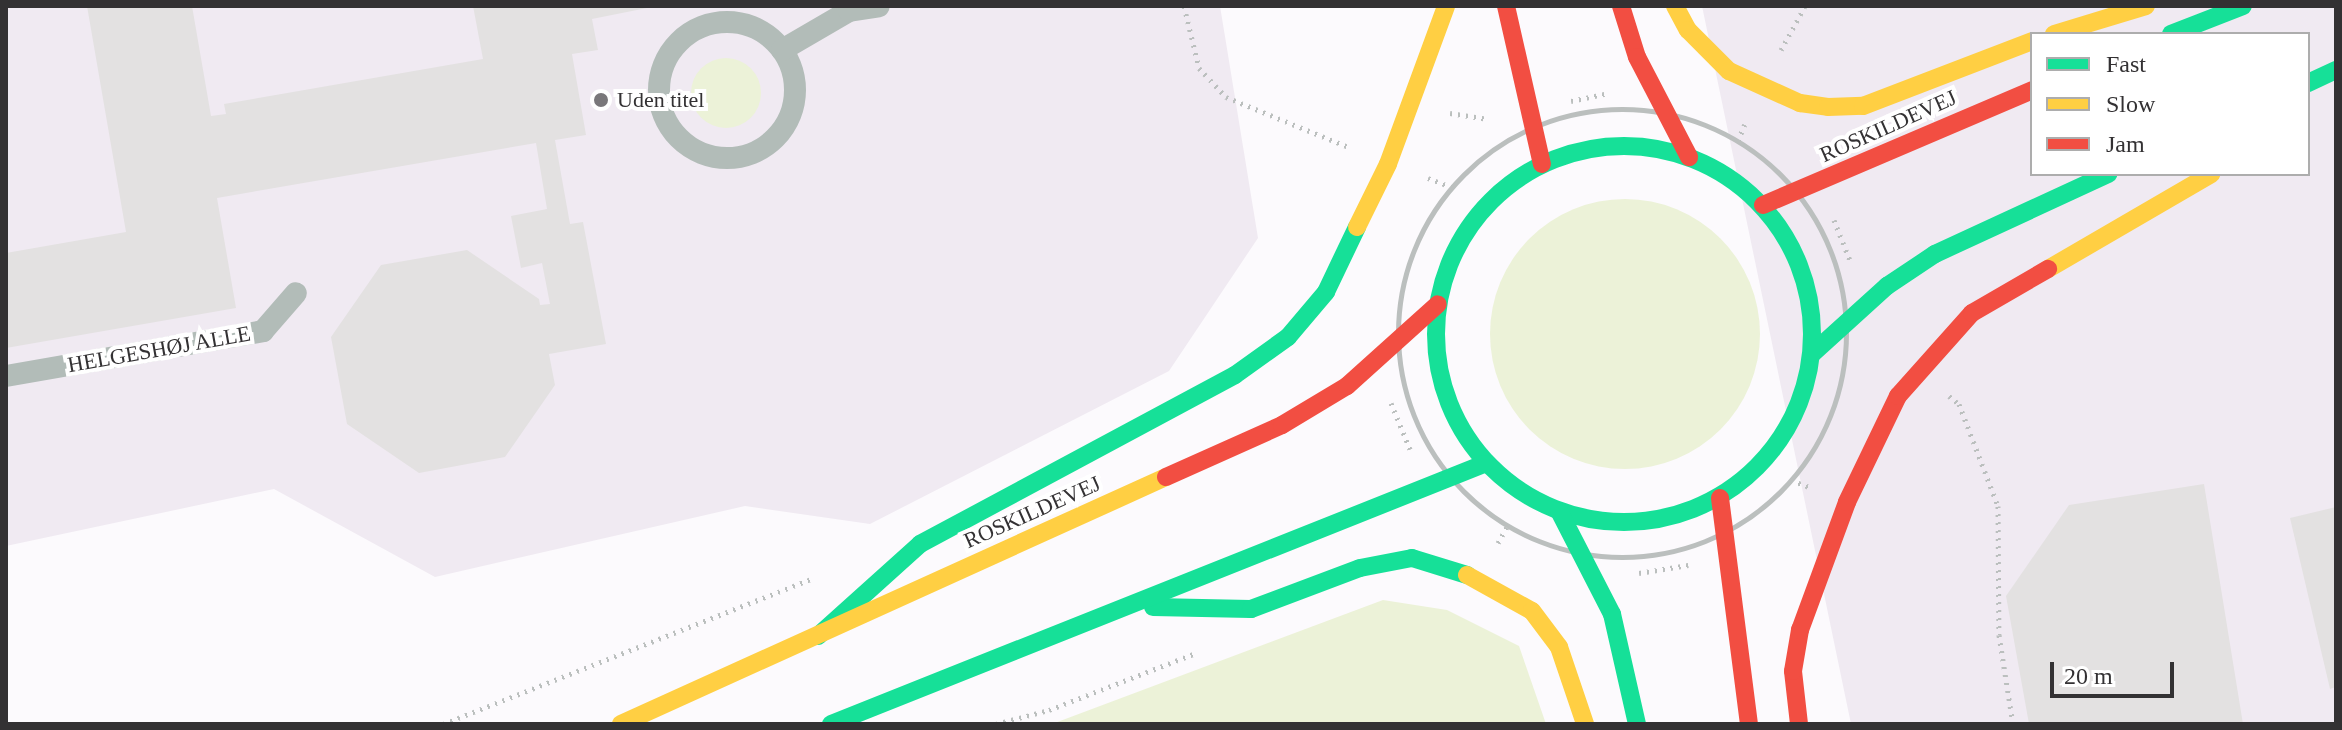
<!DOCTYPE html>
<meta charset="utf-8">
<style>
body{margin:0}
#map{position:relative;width:2342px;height:730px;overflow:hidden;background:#fcfafd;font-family:"Times New Roman",serif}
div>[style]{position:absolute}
.built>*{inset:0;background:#f0eaf2}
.green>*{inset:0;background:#ecf2d8}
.round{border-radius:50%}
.building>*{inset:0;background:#e3e1e1}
.path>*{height:5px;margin-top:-2.5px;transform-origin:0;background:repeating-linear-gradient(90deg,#bbbfbe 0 2px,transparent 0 8px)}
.path>.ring{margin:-2.5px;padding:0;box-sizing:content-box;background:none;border:5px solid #bbbfbe;border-radius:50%}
.lane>*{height:22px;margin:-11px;padding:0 11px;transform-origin:11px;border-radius:11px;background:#b2bcb8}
.lane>.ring{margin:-11px;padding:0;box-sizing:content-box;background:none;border:22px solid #b2bcb8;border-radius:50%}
.fast>*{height:18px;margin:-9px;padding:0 9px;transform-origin:9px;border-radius:9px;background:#16e098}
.fast>.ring{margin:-9px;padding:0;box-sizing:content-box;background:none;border:18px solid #16e098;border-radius:50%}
.slow>*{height:18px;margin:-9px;padding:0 9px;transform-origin:9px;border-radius:9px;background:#ffcf43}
.jam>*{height:18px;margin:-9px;padding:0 9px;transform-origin:9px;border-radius:9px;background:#f24e42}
.dots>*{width:22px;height:22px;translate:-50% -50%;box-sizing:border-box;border:4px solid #fff;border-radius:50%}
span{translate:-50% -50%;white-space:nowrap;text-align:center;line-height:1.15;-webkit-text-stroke:8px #fff;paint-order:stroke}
.poi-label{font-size:22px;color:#333133}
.left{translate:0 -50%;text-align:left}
.street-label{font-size:22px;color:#333133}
.frame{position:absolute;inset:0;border:8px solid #333133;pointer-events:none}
.legend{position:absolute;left:2030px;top:32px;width:280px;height:144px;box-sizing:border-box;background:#fff;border:2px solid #adadad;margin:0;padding:10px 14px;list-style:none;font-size:24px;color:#333133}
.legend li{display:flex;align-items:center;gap:16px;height:40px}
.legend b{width:40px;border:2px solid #adadad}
.scale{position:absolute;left:2050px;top:662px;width:124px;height:36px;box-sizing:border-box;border:4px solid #333133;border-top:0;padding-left:10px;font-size:24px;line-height:28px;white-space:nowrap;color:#333133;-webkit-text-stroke:6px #fff;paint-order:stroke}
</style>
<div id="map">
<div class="built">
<i style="clip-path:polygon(6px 6px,1220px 6px,1258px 238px,1169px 371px,870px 524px,745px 506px,435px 577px,274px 489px,6px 546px)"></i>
<i style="clip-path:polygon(evenodd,1702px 6px,2336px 6px,2336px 724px,1851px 724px,1702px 6px,2032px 34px,2308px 34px,2308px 174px,2032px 174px,2032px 34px)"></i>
</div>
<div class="green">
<i class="round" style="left:691px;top:58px;width:70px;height:70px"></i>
<i class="round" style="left:1490px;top:199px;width:270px;height:270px"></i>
<i style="clip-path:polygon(1383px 600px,1447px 610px,1519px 646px,1546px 724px,1052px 724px)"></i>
</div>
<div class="building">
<i style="clip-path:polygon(87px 6px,192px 6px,211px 116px,226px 114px,224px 104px,483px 59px,473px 6px,657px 6px,592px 19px,598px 50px,572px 54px,586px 135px,555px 140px,570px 224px,583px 222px,606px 344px,549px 354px,555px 385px,505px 457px,419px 473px,347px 424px,331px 337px,381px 265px,467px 250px,539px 299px,540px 305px,550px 304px,542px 263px,521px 268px,511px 216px,547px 209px,536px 143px,217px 198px,236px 308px,6px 348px,6px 253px,126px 232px)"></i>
<i style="clip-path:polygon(2204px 484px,2243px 724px,2029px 724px,2006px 596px,2069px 505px)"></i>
<i style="clip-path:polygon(2336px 507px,2336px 687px,2330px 689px,2290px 518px)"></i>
</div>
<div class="path">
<i style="left:1184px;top:6px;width:64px;rotate:76.4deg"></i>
<i style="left:1199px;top:68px;width:40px;rotate:47deg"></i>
<i style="left:1226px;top:97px;width:135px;rotate:22.2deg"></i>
<i style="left:1781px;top:50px;width:50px;rotate:-61.4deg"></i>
<i style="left:1571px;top:101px;width:38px;rotate:-12deg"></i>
<i class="ring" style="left:1398px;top:109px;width:443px;height:443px"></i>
<i style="left:1450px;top:113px;width:37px;rotate:9deg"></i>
<i style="left:1738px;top:141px;width:18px;rotate:-68deg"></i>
<i style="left:1428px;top:178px;width:25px;rotate:21deg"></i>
<i style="left:1834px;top:220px;width:46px;rotate:68.4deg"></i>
<i style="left:1949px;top:396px;width:13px;rotate:39deg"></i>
<i style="left:1959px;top:404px;width:109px;rotate:69.1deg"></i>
<i style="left:1998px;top:506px;width:129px;rotate:89.6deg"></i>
<i style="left:1999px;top:635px;width:90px;rotate:81.1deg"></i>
<i style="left:1391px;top:403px;width:50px;rotate:67.6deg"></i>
<i style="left:1791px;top:480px;width:19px;rotate:21deg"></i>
<i style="left:1498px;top:543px;width:18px;rotate:-61deg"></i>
<i style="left:1639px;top:573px;width:50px;rotate:-9.3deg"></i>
<i style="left:443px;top:724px;width:399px;rotate:-21.5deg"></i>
<i style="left:996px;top:724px;width:55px;rotate:-14.8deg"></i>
<i style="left:1049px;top:710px;width:158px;rotate:-21.2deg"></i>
</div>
<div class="lane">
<i class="ring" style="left:659px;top:22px;width:114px;height:114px"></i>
<i style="left:782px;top:50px;width:78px;rotate:-30.2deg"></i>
<i style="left:849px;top:11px;width:30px;rotate:-9deg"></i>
<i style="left:6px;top:376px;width:261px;rotate:-9.9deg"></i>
<i style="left:263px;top:331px;width:50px;rotate:-49deg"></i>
</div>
<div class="fast">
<i style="left:2171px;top:34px;width:77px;rotate:-21.3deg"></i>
<i style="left:2308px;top:83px;width:31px;rotate:-25deg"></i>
<i class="ring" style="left:1436px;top:146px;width:358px;height:358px"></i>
<i style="left:1813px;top:353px;width:100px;rotate:-42.2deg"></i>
<i style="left:1887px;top:286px;width:58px;rotate:-33.7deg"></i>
<i style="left:1935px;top:254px;width:191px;rotate:-24.8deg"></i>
<i style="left:1559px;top:511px;width:116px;rotate:62.8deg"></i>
<i style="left:1612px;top:614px;width:113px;rotate:77.2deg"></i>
<i style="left:1153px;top:607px;width:98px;rotate:1.2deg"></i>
<i style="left:1251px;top:609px;width:116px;rotate:-20.6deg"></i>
<i style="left:1360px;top:568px;width:53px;rotate:-10.9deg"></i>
<i style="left:1412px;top:558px;width:58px;rotate:17.2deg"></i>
<i style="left:818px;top:636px;width:137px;rotate:-42deg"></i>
<i style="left:920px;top:544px;width:357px;rotate:-28.2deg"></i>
<i style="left:1235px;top:375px;width:65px;rotate:-35.6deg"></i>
<i style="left:1288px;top:337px;width:59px;rotate:-49.8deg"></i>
<i style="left:1326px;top:292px;width:72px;rotate:-64.5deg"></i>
<i style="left:831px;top:724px;width:703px;rotate:-21.71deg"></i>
</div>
<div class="slow">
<i style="left:1675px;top:6px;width:27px;rotate:62deg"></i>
<i style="left:1688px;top:30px;width:58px;rotate:45deg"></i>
<i style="left:1729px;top:71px;width:78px;rotate:24.3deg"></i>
<i style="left:1800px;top:103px;width:28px;rotate:8deg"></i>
<i style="left:1828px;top:107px;width:35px;rotate:-2deg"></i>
<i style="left:1863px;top:106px;width:181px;rotate:-21deg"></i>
<i style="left:2054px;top:34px;width:96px;rotate:-16.9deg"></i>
<i style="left:1357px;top:227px;width:70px;rotate:-63.8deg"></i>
<i style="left:1388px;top:164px;width:168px;rotate:-69.8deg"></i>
<i style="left:2048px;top:269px;width:189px;rotate:-30.2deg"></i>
<i style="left:1467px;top:575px;width:74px;rotate:29deg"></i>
<i style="left:1532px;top:611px;width:45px;rotate:53.1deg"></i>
<i style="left:1559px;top:647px;width:81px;rotate:71.3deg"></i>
<i style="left:621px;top:724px;width:598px;rotate:-24.38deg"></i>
</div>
<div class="jam">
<i style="left:1506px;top:6px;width:162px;rotate:77.2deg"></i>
<i style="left:1621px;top:6px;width:53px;rotate:72.6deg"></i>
<i style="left:1637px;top:57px;width:113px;rotate:62.5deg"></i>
<i style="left:1763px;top:205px;width:293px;rotate:-23.1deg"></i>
<i style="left:1166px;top:477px;width:127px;rotate:-24.1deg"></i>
<i style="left:1282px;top:425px;width:76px;rotate:-31deg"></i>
<i style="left:1347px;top:386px;width:122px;rotate:-42deg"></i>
<i style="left:1720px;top:498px;width:228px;rotate:82.7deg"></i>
<i style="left:1799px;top:724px;width:53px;rotate:-96.5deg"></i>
<i style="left:1793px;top:671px;width:42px;rotate:-80.3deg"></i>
<i style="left:1800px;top:630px;width:136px;rotate:-69.8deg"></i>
<i style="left:1847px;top:502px;width:118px;rotate:-64.3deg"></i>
<i style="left:1898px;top:396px;width:111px;rotate:-48.3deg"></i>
<i style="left:1972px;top:313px;width:88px;rotate:-30.1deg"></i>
</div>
<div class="dots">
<i style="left:601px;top:100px;background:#79777a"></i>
</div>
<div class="poi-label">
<span class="left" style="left:617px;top:100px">Uden titel</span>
</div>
<div class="street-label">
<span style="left:1888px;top:126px;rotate:-24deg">ROSKILDEVEJ</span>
<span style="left:159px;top:349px;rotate:-10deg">HELGESHØJ ALLE</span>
<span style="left:1032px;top:512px;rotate:-24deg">ROSKILDEVEJ</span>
</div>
<div class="frame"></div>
<ul class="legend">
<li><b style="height:10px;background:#16e098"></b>Fast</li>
<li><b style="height:10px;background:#ffcf43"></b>Slow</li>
<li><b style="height:10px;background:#f24e42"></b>Jam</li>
</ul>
<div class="scale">20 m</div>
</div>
